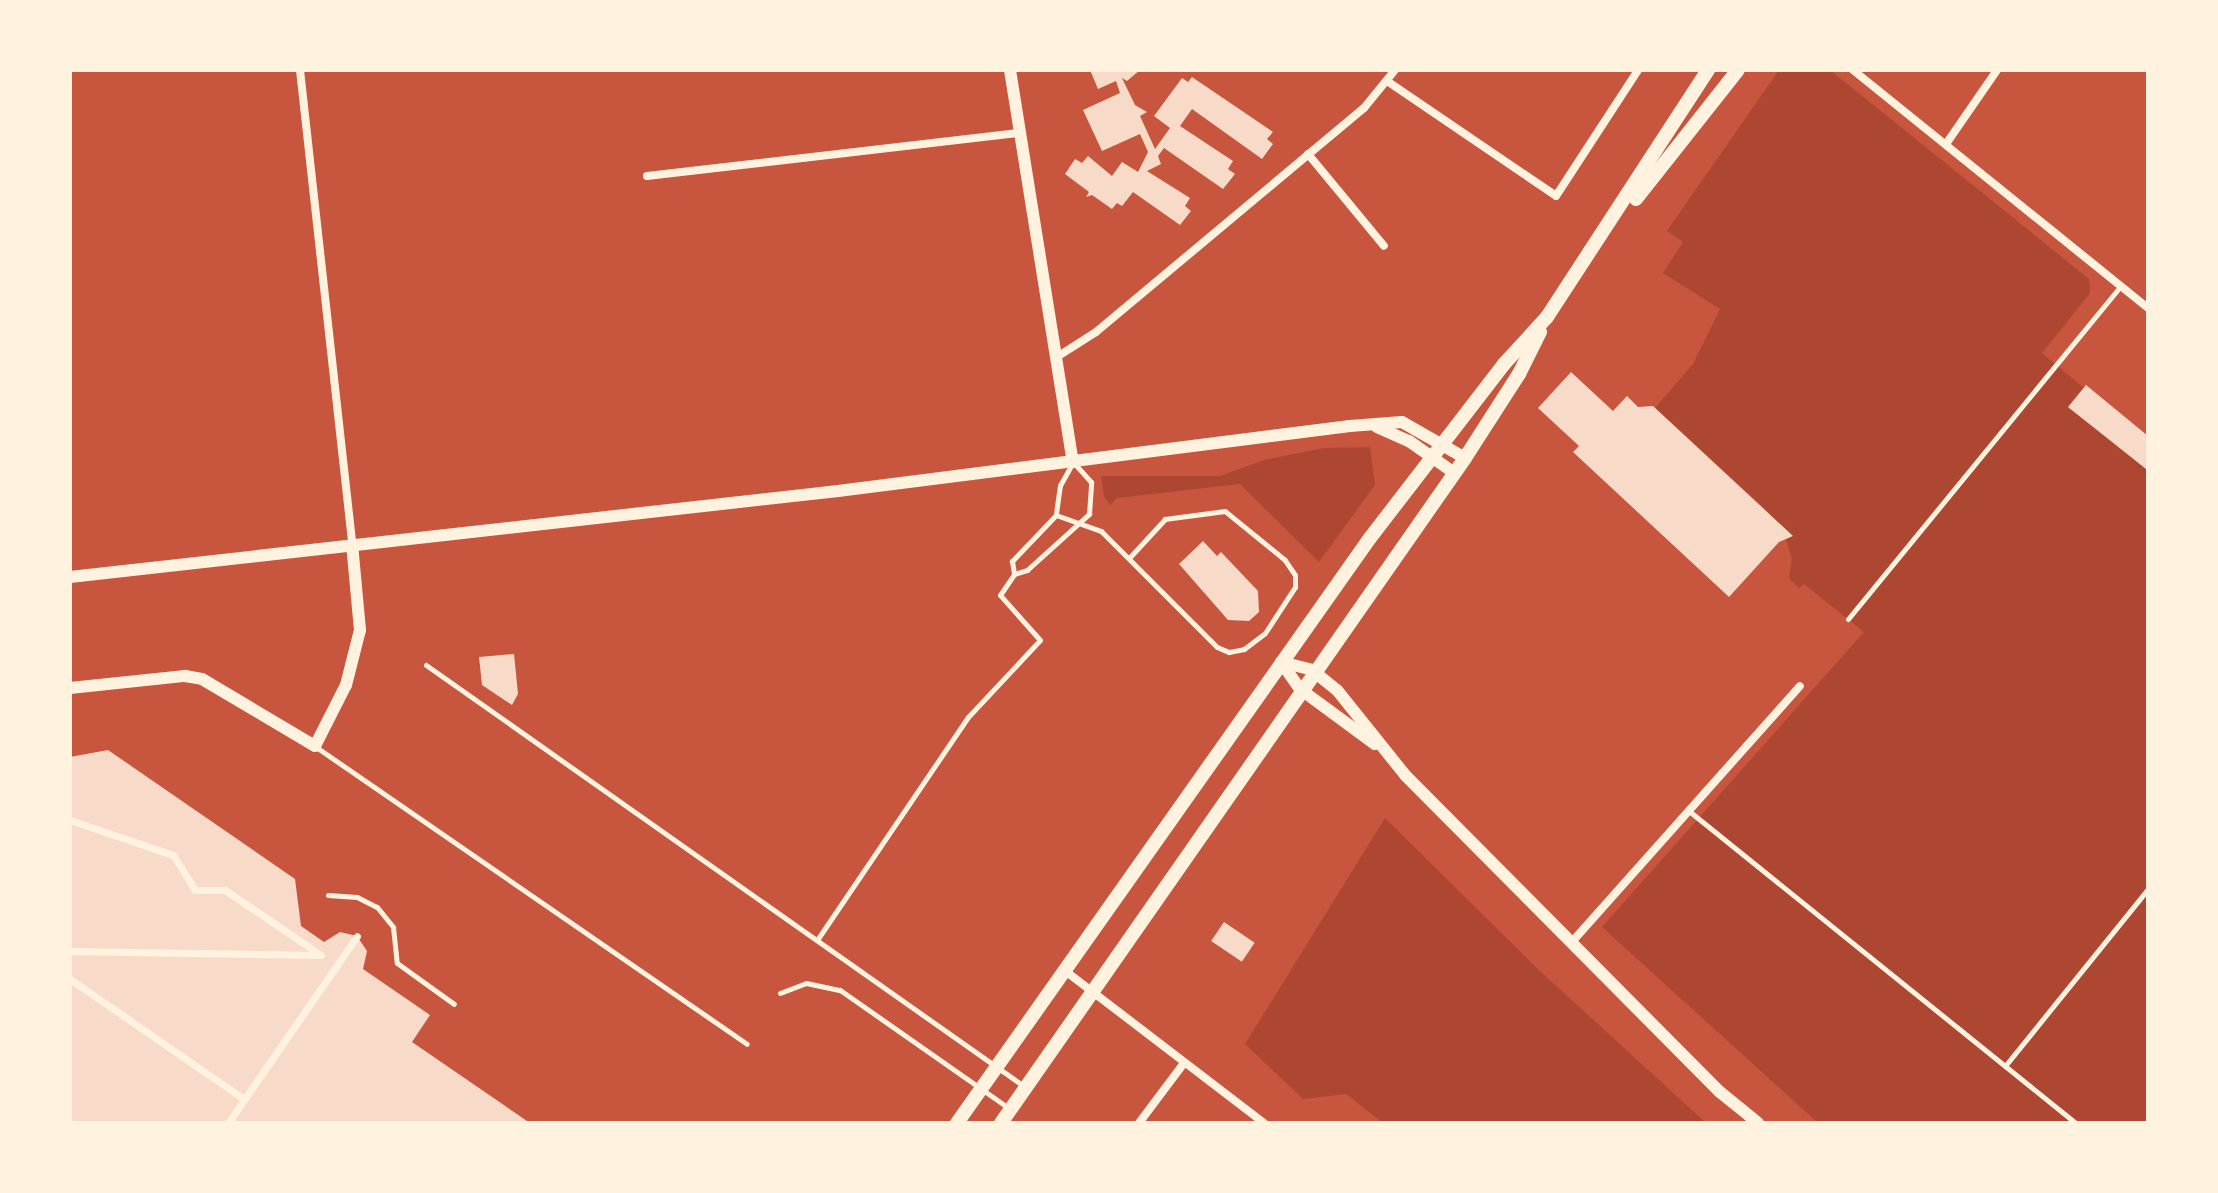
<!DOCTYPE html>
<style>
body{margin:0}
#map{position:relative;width:2218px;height:1193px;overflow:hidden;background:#c8553d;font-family:"PT Serif",serif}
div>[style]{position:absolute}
.green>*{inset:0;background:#ae4732}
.building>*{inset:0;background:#f7dbc8;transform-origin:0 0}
.service>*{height:5px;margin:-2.5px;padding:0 2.5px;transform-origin:2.5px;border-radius:2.5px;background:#fff3e0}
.pedestrian>*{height:7px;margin:-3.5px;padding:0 3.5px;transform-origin:3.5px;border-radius:3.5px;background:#fff3e0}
.minor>*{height:8px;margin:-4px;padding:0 4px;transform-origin:4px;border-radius:4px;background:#fff3e0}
.tertiary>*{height:12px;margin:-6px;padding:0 6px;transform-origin:6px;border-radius:6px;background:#fff3e0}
.secondary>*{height:14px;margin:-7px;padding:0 7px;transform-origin:7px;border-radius:7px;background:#fff3e0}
span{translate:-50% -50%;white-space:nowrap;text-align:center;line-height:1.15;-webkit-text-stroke:6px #fff3e0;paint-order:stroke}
.frame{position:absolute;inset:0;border:72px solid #fff3e0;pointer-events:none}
</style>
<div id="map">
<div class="green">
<i style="clip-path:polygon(1779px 70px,1830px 70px,2089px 279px,2090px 293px,2042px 353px,2084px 388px,2068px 408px,2148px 467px,2148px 1123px,1818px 1123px,1602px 927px,1864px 632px,1804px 584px,1799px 588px,1789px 578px,1792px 559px,1786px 539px,1766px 510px,1655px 408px,1693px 364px,1720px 309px,1663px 273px,1683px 242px,1667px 231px)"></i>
<i style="clip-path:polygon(1370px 447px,1375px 485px,1319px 562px,1240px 484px,1117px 498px,1110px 505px,1104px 496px,1101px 476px,1220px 476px,1264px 460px,1324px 448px)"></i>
<i style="clip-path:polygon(1385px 818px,1540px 971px,1706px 1123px,1383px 1123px,1346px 1094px,1303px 1099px,1245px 1044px)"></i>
</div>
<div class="building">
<i style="clip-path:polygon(1090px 70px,1140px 70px,1127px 81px,1122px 78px,1135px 105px,1147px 112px,1140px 116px,1155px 149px,1170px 128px,1154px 116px,1182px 78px,1188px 82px,1192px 77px,1273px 132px,1267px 139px,1273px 144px,1262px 159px,1192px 109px,1180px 126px,1233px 161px,1228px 169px,1235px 174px,1223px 189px,1164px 148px,1158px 156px,1161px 164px,1147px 171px,1190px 198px,1185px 206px,1191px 211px,1180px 225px,1133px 192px,1122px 206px,1117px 203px,1112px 209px,1092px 195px,1086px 197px,1089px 192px,1065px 174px,1075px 159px,1082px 163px,1088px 156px,1112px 176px,1122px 162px,1138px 172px,1148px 152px,1140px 134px,1102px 151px,1083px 110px,1120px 93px,1116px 81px,1098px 89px)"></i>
<i style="clip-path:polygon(1571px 372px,1613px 411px,1627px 396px,1638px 407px,1653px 406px,1793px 536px,1779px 542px,1729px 597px,1573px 452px,1579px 446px,1538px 408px)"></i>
<i style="clip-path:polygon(2086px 385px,2148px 436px,2146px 469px,2068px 407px)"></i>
<i style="clip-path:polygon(1203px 541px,1217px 556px,1221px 552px,1258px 591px,1259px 612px,1249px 621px,1228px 620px,1179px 564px)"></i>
<i style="clip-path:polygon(514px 654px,518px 694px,512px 705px,482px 685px,479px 657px)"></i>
<i style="clip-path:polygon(108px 750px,295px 879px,301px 926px,324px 942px,340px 932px,357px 936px,367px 951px,363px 969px,430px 1015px,412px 1042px,530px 1123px,70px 1123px,70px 757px)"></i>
<i style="left:1224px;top:922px;width:37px;height:23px;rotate:34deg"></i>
</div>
<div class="service">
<i style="left:1056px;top:515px;width:48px;rotate:19.6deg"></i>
<i style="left:1101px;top:531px;width:164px;rotate:45deg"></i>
<i style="left:1217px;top:647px;width:13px;rotate:23deg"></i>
<i style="left:1229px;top:652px;width:15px;rotate:-11deg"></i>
<i style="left:1244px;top:649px;width:26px;rotate:-37deg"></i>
<i style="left:1265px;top:633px;width:55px;rotate:-56.9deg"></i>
<i style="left:1295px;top:587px;width:12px;rotate:-90deg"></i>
<i style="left:1295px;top:575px;width:18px;rotate:-124deg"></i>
<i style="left:1285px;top:560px;width:77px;rotate:-140.8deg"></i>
<i style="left:1225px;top:511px;width:61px;rotate:172.4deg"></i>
<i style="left:1165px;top:519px;width:53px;rotate:132.7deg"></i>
<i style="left:1848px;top:619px;width:431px;rotate:-50.7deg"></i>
<i style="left:426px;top:665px;width:733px;rotate:35.16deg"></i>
<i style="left:316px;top:747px;width:523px;rotate:34.57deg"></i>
<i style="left:1689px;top:811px;width:496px;rotate:38.9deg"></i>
<i style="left:328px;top:895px;width:29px;rotate:4deg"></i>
<i style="left:357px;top:897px;width:22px;rotate:27deg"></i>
<i style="left:377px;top:907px;width:26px;rotate:51deg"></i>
<i style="left:393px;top:927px;width:36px;rotate:84deg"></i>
<i style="left:397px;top:963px;width:70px;rotate:35.7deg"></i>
<i style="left:817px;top:940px;width:269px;rotate:-55.9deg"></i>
<i style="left:968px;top:717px;width:105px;rotate:-46.9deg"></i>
<i style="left:1040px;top:640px;width:60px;rotate:-131.6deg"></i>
<i style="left:1000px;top:595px;width:25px;rotate:-56deg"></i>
<i style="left:1014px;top:574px;width:14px;rotate:-17deg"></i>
<i style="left:1027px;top:570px;width:84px;rotate:-42.1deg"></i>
<i style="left:1089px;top:514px;width:32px;rotate:-86deg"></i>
<i style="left:1091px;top:482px;width:27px;rotate:-132deg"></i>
<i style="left:1073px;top:462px;width:26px;rotate:119deg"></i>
<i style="left:1060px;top:485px;width:30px;rotate:98deg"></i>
<i style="left:1056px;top:515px;width:64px;rotate:133.7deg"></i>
<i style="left:1012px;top:561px;width:13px;rotate:81deg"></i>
<i style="left:780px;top:993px;width:28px;rotate:-21deg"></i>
<i style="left:806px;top:983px;width:35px;rotate:12deg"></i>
<i style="left:840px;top:990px;width:208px;rotate:35deg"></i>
<i style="left:2005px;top:1066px;width:228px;rotate:-51.1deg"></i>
</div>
<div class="pedestrian">
<i style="left:70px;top:820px;width:109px;rotate:18.8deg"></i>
<i style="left:173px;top:855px;width:41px;rotate:57.8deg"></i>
<i style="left:195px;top:890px;width:30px"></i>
<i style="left:225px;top:890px;width:116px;rotate:34.1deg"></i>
<i style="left:70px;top:951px;width:248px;rotate:0.9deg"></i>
<i style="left:70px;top:979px;width:211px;rotate:34.6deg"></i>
<i style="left:228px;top:1123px;width:227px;rotate:-55.4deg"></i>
</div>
<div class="minor">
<i style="left:300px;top:70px;width:477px;rotate:83.7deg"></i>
<i style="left:1853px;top:70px;width:379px;rotate:38.9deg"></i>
<i style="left:1387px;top:81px;width:204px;rotate:34.2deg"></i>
<i style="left:1556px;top:196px;width:150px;rotate:-56.9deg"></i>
<i style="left:1946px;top:144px;width:90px;rotate:-55.4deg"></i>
<i style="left:1308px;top:154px;width:119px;rotate:50.4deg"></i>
<i style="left:647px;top:176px;width:376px;rotate:-6.6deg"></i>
<i style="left:1060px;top:355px;width:43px;rotate:-32.6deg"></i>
<i style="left:1096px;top:332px;width:349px;rotate:-39.9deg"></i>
<i style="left:1364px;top:108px;width:49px;rotate:-50.8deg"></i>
<i style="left:1571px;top:943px;width:344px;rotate:-48.3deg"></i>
<i style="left:1064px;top:970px;width:252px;rotate:37.4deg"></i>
<i style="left:1139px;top:1123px;width:75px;rotate:-53.1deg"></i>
</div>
<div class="tertiary">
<i style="left:1010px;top:70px;width:397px;rotate:80.9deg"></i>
<i style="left:1377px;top:427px;width:35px;rotate:24deg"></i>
<i style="left:1409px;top:441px;width:54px;rotate:35.2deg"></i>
<i style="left:70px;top:577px;width:773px;rotate:-6.39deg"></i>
<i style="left:838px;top:491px;width:516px;rotate:-7.24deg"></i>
<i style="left:1350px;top:426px;width:52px;rotate:-4.4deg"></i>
<i style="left:1402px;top:422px;width:73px;rotate:29.7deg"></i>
<i style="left:1281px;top:662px;width:32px;rotate:14deg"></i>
<i style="left:1312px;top:670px;width:32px;rotate:39deg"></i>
<i style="left:1337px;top:690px;width:110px;rotate:51.3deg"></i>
<i style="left:1406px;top:776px;width:445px;rotate:45.2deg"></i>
<i style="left:1720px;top:1092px;width:49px;rotate:39.2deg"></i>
<i style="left:1281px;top:662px;width:33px;rotate:55deg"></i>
<i style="left:1300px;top:689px;width:93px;rotate:36.3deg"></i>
<i style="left:70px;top:688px;width:116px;rotate:-6deg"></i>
<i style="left:185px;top:676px;width:17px;rotate:10deg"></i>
<i style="left:202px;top:679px;width:131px;rotate:30.7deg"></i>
<i style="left:315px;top:746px;width:68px;rotate:-63.1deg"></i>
<i style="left:346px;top:685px;width:57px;rotate:-75.7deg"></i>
<i style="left:360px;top:630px;width:86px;rotate:-95.3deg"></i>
</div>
<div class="secondary">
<i style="left:1636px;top:199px;width:164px;rotate:-51.7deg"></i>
<i style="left:957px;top:1123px;width:716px;rotate:-54.78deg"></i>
<i style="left:1370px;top:538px;width:220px;rotate:-52.4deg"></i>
<i style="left:1504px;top:364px;width:64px;rotate:-47.5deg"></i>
<i style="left:1547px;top:317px;width:295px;rotate:-56.9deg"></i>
<i style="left:1001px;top:1123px;width:811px;rotate:-55.09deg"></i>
<i style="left:1465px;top:458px;width:100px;rotate:-57.3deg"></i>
<i style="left:1519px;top:374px;width:47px;rotate:-63.4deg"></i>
</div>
<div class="frame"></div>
</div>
